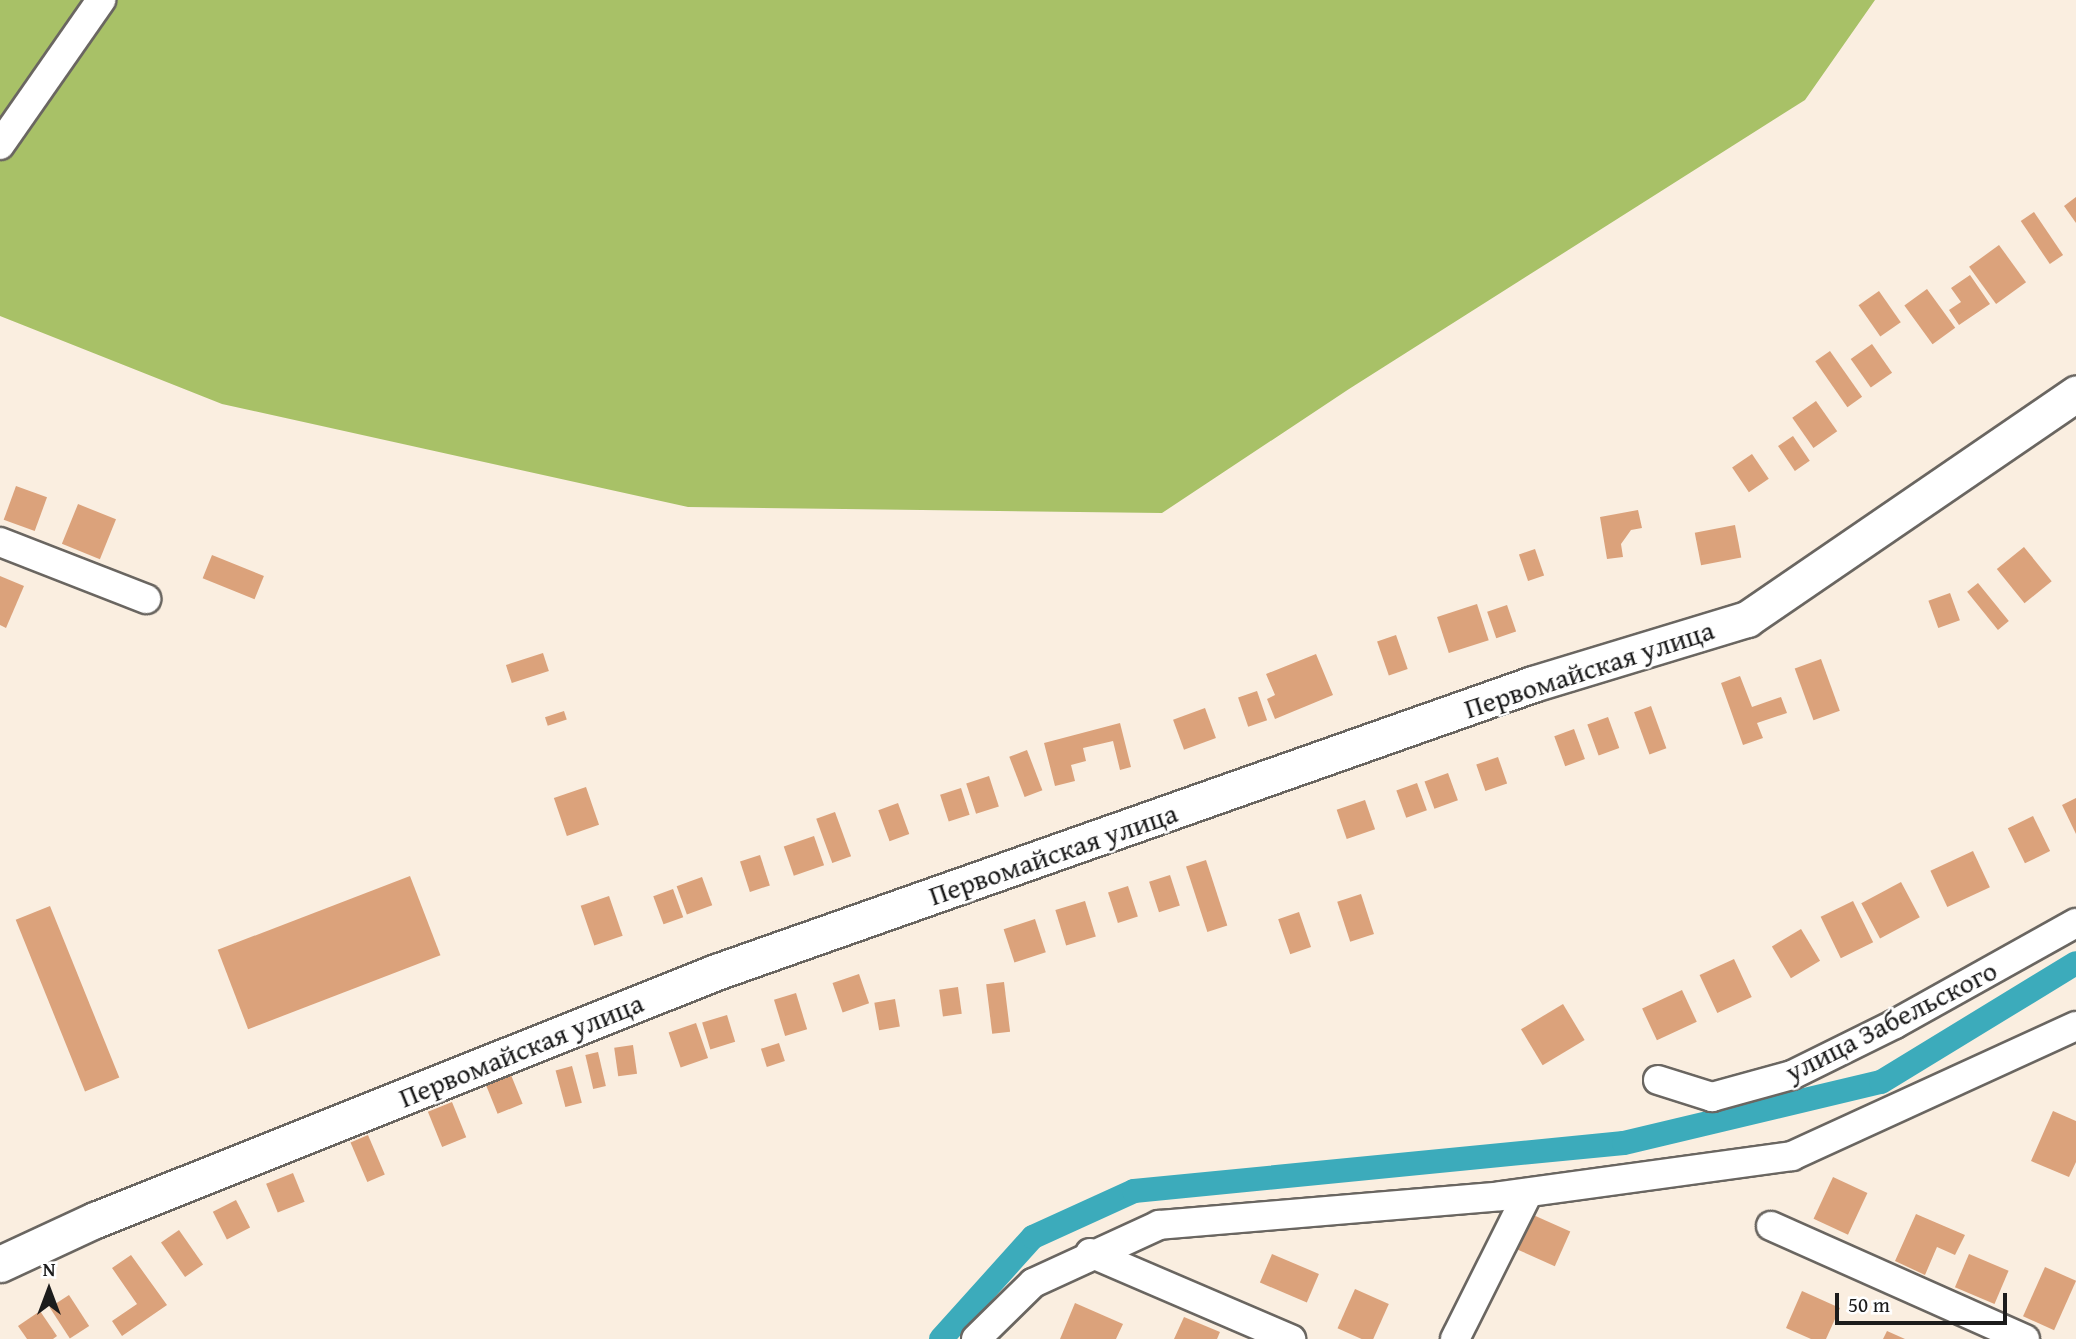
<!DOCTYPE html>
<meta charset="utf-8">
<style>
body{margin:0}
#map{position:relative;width:2076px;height:1339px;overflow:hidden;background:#faeee0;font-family:"Gentium Book Plus",serif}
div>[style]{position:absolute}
.green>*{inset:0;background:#a8c167}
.canal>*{height:24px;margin:-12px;padding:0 12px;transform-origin:12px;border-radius:12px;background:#3cabbb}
.building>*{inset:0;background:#dba27b;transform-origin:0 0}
.roads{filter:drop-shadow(2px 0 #6a6661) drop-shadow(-2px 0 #6a6661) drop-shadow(0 2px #6a6661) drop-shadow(0 -2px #6a6661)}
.minor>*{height:28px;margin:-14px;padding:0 14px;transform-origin:14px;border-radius:14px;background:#fff}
.major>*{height:35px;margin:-17.5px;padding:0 17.5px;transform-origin:17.5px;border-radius:17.5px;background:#fff}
span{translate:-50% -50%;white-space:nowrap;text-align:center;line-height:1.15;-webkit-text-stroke:5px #fff;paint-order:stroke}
.street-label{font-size:28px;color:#1c1c1c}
.north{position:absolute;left:14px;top:1255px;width:70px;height:70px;-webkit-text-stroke:5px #fff;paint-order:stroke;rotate:0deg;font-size:19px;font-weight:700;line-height:28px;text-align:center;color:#1c1c1c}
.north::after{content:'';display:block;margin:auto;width:24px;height:32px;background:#1c1c1c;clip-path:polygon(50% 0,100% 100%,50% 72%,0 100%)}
.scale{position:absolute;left:1835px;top:1293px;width:172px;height:32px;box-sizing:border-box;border:4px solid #1c1c1c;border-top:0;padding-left:9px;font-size:21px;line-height:24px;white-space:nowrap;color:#1c1c1c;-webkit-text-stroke:5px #fff;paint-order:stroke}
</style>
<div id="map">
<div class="green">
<i style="clip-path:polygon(0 0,1875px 0,1805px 100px,1349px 389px,1162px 513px,688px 507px,222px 404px,0 316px)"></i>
</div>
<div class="canal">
<i style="left:941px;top:1339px;width:137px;rotate:-48deg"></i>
<i style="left:1033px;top:1237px;width:111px;rotate:-24.5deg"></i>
<i style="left:1134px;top:1191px;width:492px;rotate:-5.6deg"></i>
<i style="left:1624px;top:1143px;width:264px;rotate:-13.4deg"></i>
<i style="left:1881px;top:1082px;width:228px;rotate:-31.4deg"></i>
</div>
<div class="building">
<i style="clip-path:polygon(2076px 197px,2076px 223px,2064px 206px)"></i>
<i style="left:2034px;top:212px;width:52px;height:16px;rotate:56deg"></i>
<i style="left:1999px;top:245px;width:46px;height:37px;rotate:54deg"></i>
<i style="clip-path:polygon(1970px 275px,1990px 304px,1959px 325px,1949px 310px,1961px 302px,1951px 288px)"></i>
<i style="left:1927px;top:289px;width:48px;height:28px;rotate:54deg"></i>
<i style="left:1879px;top:291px;width:38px;height:25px;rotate:55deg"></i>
<i style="left:1872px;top:344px;width:35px;height:26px;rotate:55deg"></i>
<i style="left:1830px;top:351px;width:56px;height:18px;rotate:55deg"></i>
<i style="left:1816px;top:401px;width:37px;height:29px;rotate:55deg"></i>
<i style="left:1793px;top:436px;width:30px;height:18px;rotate:56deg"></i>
<i style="left:1752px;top:454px;width:30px;height:24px;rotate:56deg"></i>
<i style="left:16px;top:486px;width:33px;height:36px;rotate:20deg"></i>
<i style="left:78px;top:504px;width:41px;height:43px;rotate:22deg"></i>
<i style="clip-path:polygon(1638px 510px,1642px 528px,1631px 530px,1621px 544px,1623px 557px,1607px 559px,1600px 517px)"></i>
<i style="left:1735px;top:525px;width:33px;height:41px;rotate:79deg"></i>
<i style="left:2024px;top:547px;width:44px;height:35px;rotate:51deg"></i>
<i style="left:1535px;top:549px;width:28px;height:17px;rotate:71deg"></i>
<i style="left:212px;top:555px;width:56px;height:25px;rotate:22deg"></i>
<i style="clip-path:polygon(0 576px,24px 586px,6px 628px,0 625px)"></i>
<i style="left:1978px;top:583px;width:49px;height:14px;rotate:51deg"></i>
<i style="left:1950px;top:593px;width:29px;height:23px;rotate:70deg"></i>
<i style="left:1477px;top:604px;width:38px;height:42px;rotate:72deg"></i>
<i style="left:1507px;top:605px;width:28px;height:21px;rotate:71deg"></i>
<i style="left:1396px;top:635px;width:36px;height:20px;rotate:71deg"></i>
<i style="left:543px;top:653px;width:19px;height:39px;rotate:72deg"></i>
<i style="clip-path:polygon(1316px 654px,1333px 695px,1275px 719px,1267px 699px,1275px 695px,1266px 674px)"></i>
<i style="left:1821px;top:659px;width:55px;height:28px;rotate:70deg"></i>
<i style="clip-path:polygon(1740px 676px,1752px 707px,1781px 697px,1787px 713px,1757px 723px,1763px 738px,1743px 745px,1721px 683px)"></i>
<i style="left:1257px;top:691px;width:31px;height:20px;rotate:71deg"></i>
<i style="left:1651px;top:706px;width:45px;height:18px;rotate:70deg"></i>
<i style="left:1205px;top:708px;width:32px;height:34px;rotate:70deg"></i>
<i style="left:564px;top:711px;width:9px;height:20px;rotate:72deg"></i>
<i style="left:1608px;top:717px;width:33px;height:22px;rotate:70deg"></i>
<i style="clip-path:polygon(1120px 723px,1131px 767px,1120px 770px,1113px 741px,1083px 748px,1086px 761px,1071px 765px,1075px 781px,1055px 786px,1044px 743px)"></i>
<i style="left:1574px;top:729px;width:32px;height:21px;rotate:70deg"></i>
<i style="left:1027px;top:750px;width:43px;height:19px;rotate:69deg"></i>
<i style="left:1498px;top:757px;width:28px;height:23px;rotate:71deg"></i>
<i style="left:1448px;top:773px;width:29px;height:25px;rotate:70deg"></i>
<i style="left:989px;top:776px;width:32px;height:24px;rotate:72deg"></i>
<i style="left:1417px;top:783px;width:29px;height:22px;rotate:70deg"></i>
<i style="left:586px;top:787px;width:40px;height:34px;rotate:71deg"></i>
<i style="left:961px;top:788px;width:28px;height:22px;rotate:72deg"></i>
<i style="clip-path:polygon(2076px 798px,2076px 834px,2062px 805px)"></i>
<i style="left:1365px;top:800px;width:31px;height:30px;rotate:71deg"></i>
<i style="left:898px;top:803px;width:33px;height:21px;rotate:70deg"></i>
<i style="left:835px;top:812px;width:47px;height:20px;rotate:70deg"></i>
<i style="left:2033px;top:816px;width:39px;height:28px;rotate:64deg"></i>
<i style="left:814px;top:836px;width:31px;height:32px;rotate:71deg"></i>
<i style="left:1973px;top:851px;width:40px;height:47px;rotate:65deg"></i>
<i style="left:760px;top:855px;width:32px;height:21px;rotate:72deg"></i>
<i style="left:1206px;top:860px;width:69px;height:21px;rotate:72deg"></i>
<i style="left:1170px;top:875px;width:32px;height:22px;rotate:72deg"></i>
<i style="left:410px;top:876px;width:85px;height:206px;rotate:69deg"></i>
<i style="left:702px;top:877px;width:30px;height:27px;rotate:70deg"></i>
<i style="left:1901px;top:882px;width:40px;height:45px;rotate:62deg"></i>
<i style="left:1128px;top:886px;width:32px;height:21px;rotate:72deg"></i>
<i style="left:673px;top:889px;width:30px;height:21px;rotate:70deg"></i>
<i style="left:1361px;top:894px;width:42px;height:25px;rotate:72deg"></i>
<i style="left:609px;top:896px;width:42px;height:30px;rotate:71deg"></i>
<i style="left:1085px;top:901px;width:37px;height:31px;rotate:73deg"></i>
<i style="left:1853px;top:901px;width:46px;height:36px;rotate:64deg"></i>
<i style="left:50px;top:906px;width:185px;height:37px;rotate:68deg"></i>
<i style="left:1299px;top:912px;width:37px;height:22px;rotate:71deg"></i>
<i style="left:1035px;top:919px;width:35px;height:33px;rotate:72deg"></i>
<i style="left:1801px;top:929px;width:37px;height:34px;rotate:59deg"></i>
<i style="left:1734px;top:959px;width:42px;height:38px;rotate:65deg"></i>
<i style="left:859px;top:974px;width:31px;height:28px;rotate:71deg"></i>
<i style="left:1004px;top:982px;width:50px;height:18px;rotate:83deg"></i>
<i style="left:958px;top:987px;width:27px;height:19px;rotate:82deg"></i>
<i style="left:1682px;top:990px;width:35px;height:44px;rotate:65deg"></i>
<i style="left:796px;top:993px;width:38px;height:23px;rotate:73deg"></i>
<i style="left:895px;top:999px;width:28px;height:21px;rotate:80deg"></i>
<i style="left:1563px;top:1004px;width:42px;height:49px;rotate:59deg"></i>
<i style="left:727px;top:1015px;width:28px;height:26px;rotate:73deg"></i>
<i style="left:696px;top:1023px;width:37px;height:29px;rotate:71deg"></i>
<i style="left:779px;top:1043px;width:19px;height:19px;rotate:72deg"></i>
<i style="left:633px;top:1045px;width:29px;height:19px;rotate:82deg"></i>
<i style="left:598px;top:1052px;width:35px;height:13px;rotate:77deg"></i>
<i style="left:572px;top:1066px;width:38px;height:17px;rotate:75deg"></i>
<i style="left:511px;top:1075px;width:31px;height:27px;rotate:68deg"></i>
<i style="left:452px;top:1102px;width:38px;height:26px;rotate:68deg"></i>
<i style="clip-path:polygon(2053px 1111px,2076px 1121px,2076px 1162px,2069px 1177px,2031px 1161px)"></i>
<i style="left:368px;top:1135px;width:43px;height:19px;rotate:67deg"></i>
<i style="left:293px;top:1173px;width:31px;height:29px;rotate:68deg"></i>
<i style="left:1833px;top:1177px;width:38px;height:46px;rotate:25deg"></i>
<i style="left:236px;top:1200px;width:31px;height:26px;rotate:63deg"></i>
<i style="left:1531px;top:1214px;width:43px;height:38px;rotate:24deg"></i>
<i style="clip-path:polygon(1916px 1214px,1965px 1235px,1955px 1255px,1937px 1247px,1925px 1275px,1895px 1261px)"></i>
<i style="left:179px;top:1230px;width:42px;height:22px;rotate:55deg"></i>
<i style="left:1272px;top:1254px;width:51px;height:31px;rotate:23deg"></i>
<i style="left:1969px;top:1254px;width:43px;height:36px;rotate:23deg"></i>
<i style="clip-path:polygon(131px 1255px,167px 1305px,122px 1336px,112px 1321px,137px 1304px,112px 1268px)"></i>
<i style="left:2045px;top:1267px;width:34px;height:54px;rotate:24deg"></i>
<i style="left:1355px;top:1289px;width:37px;height:43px;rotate:24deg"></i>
<i style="clip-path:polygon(1802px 1291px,1840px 1308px,1826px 1339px,1811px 1339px,1786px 1328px)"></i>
<i style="left:69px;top:1295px;width:37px;height:23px;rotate:57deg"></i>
<i style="clip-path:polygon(1075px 1303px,1123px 1324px,1116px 1339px,1060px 1339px)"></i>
<i style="clip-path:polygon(40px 1311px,57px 1336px,53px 1339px,27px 1339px,18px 1326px)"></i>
<i style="clip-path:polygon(1184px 1317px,1220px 1332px,1217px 1339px,1174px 1339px)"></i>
<i style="clip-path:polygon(1887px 1331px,1905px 1339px,1883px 1339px)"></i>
</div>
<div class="roads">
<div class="minor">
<i style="left:0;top:145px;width:177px;rotate:-55.1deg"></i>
<i style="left:0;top:542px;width:157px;rotate:21.3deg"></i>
<i style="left:1658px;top:1080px;width:57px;rotate:17.5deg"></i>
<i style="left:1712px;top:1097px;width:83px;rotate:-15.4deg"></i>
<i style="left:1792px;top:1075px;width:115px;rotate:-26.3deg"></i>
<i style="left:1895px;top:1024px;width:207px;rotate:-29.2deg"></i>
<i style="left:1771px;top:1226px;width:278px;rotate:24deg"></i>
<i style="left:1090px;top:1253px;width:219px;rotate:23.2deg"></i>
<i style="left:976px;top:1339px;width:80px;rotate:-44.5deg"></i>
<i style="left:1033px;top:1283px;width:139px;rotate:-24.7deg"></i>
<i style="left:1159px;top:1225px;width:343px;rotate:-4.8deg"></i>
<i style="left:1501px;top:1196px;width:294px;rotate:-7.8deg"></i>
<i style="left:1792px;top:1156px;width:312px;rotate:-24.6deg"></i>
<i style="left:1455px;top:1339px;width:163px;rotate:-63.4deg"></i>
</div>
<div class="major">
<i style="left:0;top:1264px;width:105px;rotate:-24.9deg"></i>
<i style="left:95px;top:1220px;width:669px;rotate:-21.77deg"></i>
<i style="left:716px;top:972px;width:866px;rotate:-19.42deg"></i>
<i style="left:1533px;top:684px;width:224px;rotate:-16.9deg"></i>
<i style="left:1747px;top:619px;width:399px;rotate:-34.4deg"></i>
</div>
</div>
<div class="street-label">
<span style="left:1589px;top:669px;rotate:-18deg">Первомайская улица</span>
<span style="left:1053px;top:854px;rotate:-19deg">Первомайская улица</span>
<span style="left:1891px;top:1021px;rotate:-27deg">улица Забельского</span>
<span style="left:521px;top:1050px;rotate:-22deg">Первомайская улица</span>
</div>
<div class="north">N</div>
<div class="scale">50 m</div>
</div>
